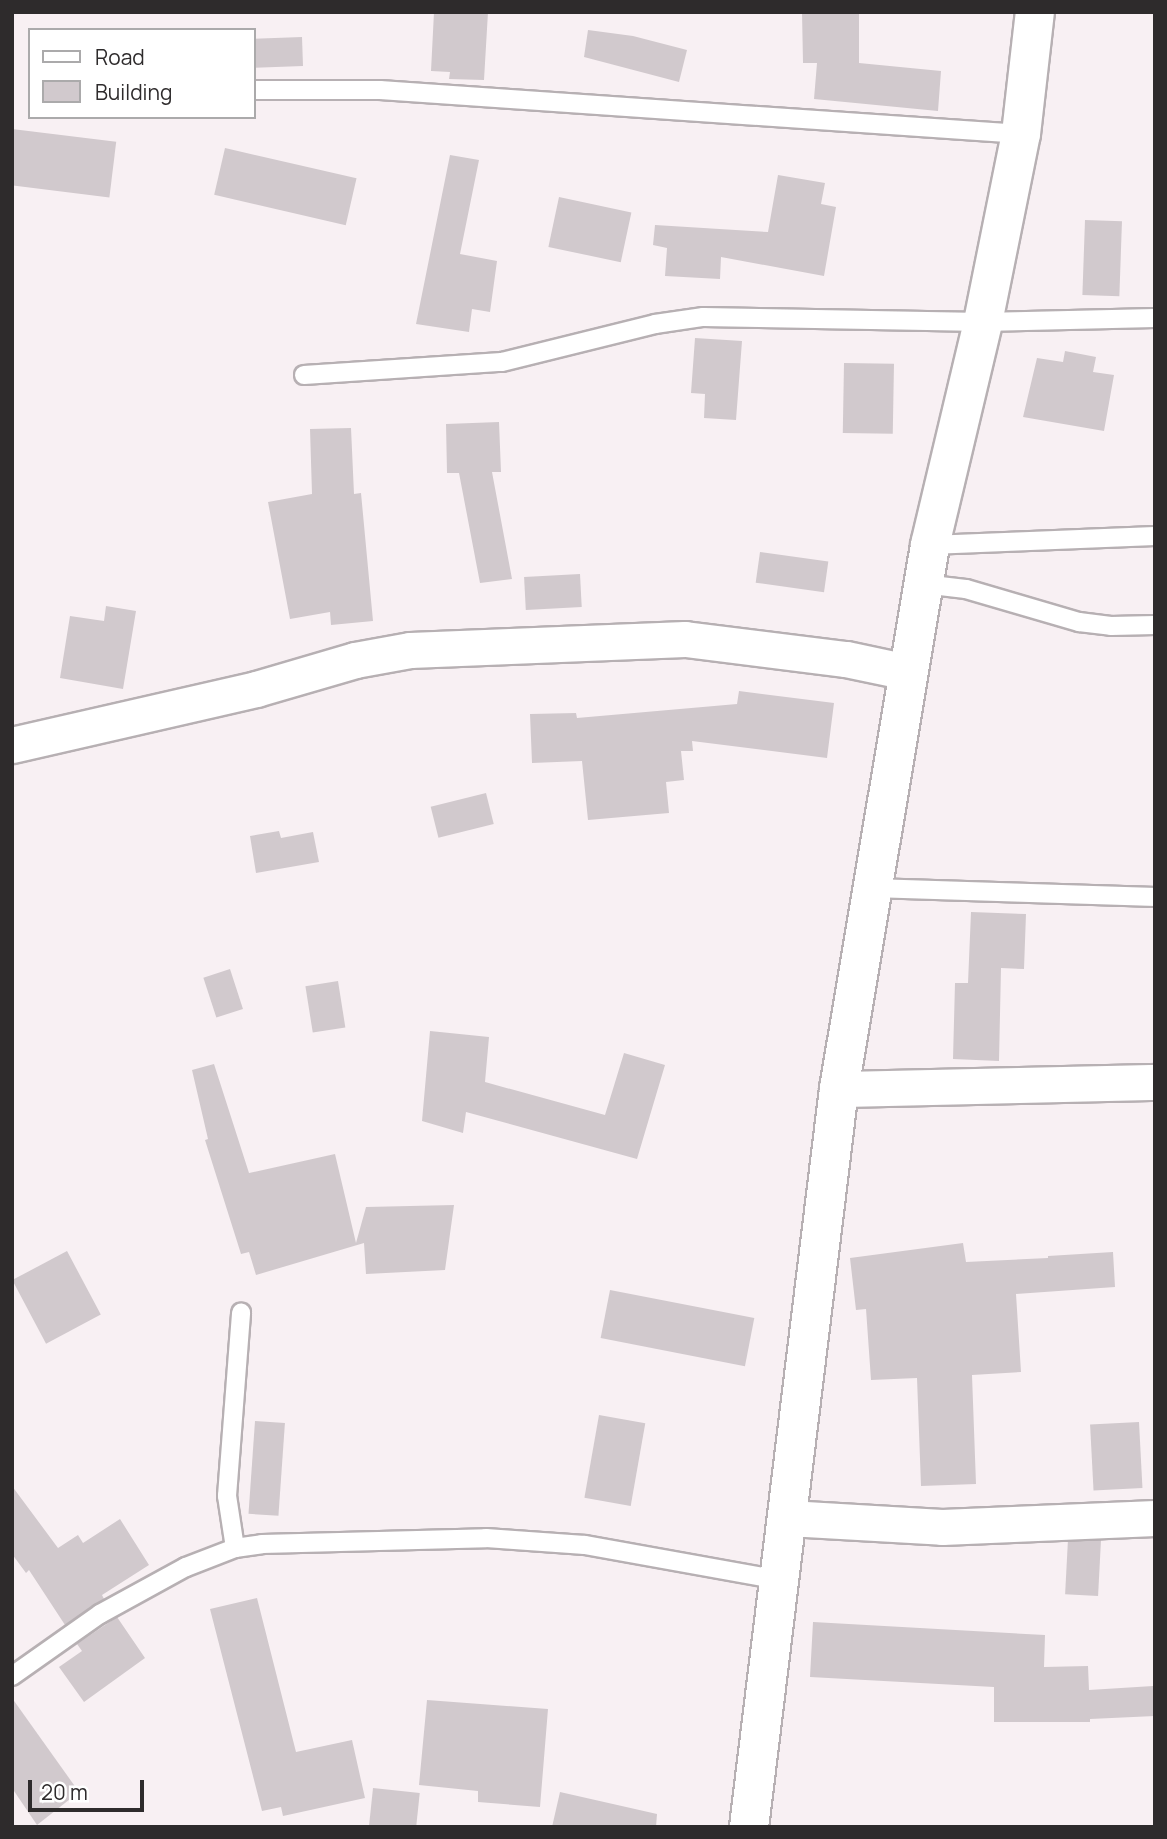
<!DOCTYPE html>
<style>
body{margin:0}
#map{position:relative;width:1167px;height:1839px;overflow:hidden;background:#f8f0f3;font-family:Manrope,sans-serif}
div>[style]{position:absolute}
.building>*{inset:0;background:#d1c9cd;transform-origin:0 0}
.roads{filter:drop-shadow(2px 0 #b7b0b3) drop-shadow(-2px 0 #b7b0b3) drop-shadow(0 2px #b7b0b3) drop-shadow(0 -2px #b7b0b3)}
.service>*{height:18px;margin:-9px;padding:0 9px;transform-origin:9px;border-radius:9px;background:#fff}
.minor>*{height:35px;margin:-17.5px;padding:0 17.5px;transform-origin:17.5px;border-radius:17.5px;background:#fff}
.secondary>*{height:38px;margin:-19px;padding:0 19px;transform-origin:19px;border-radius:19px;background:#fff}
span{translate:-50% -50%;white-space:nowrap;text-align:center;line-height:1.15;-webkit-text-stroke:5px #fff;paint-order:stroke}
.frame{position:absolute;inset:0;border:14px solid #2e2b2c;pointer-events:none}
.legend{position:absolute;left:28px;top:28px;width:228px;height:91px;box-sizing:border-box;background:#fff;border:2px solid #abaaab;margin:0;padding:9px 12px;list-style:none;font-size:21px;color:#2e2b2c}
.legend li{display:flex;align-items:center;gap:14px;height:35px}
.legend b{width:35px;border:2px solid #abaaab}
.scale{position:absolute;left:28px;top:1780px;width:116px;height:32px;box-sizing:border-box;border:4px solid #2e2b2c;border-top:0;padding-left:9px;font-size:21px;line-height:24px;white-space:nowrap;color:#2e2b2c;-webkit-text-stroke:5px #fff;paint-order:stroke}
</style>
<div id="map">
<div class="building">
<i style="clip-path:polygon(434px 12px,488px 12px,484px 80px,449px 79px,450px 72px,431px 71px)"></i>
<i style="clip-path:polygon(802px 12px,859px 12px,859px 63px,941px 71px,938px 111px,814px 99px,817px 63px,803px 63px)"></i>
<i style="clip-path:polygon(588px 30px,633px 36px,687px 50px,679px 82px,584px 57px)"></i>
<i style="left:302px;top:37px;width:29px;height:48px;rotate:88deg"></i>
<i style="left:12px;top:129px;width:105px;height:56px;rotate:7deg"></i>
<i style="left:225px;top:148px;width:135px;height:48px;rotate:13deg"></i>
<i style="clip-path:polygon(450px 155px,479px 160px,460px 254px,497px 261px,490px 312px,472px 309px,469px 332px,416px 324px)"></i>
<i style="clip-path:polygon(778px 175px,825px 183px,821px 204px,836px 207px,824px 276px,721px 257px,720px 279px,665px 276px,667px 248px,653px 245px,655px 225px,768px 232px)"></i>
<i style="left:559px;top:197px;width:74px;height:51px;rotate:12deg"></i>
<i style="left:1085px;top:220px;width:37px;height:75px;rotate:2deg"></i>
<i style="clip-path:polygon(695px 338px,742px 341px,736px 420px,704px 418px,705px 394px,691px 393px)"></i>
<i style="clip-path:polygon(1065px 351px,1096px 357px,1093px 372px,1114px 375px,1104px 431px,1023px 417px,1037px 358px,1063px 362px)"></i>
<i style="left:844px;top:363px;width:50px;height:70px;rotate:1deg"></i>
<i style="clip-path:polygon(499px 422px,501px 472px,492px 472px,512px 579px,480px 583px,459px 473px,447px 473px,446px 424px)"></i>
<i style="clip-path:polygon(351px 428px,354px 494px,361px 493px,373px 621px,331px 625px,330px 612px,290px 619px,268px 502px,312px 494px,310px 429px)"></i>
<i style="left:760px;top:552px;width:69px;height:31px;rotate:8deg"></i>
<i style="left:580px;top:574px;width:33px;height:56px;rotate:87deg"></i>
<i style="clip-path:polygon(106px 606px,136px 611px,123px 689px,60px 678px,70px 616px,104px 621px)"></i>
<i style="clip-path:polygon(739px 691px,834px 703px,827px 758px,692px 741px,693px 751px,681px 751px,684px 780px,666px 782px,669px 813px,588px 820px,582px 761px,532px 763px,530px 714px,576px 713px,577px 718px,737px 704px)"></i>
<i style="left:486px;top:793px;width:32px;height:57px;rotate:76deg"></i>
<i style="clip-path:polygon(279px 831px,281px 838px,313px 832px,319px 862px,256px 873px,250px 836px)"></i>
<i style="clip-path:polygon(971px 912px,1026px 914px,1024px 969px,1001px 968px,999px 1061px,953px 1059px,955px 983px,968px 983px)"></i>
<i style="left:230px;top:969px;width:42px;height:28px;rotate:72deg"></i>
<i style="left:338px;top:981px;width:47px;height:33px;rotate:81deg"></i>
<i style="clip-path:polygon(430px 1031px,489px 1037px,485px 1082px,605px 1115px,624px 1053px,665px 1065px,637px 1159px,466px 1112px,463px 1133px,422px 1121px)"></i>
<i style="clip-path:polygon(214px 1064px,249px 1173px,335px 1154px,356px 1243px,366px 1207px,454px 1205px,445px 1270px,366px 1274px,364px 1243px,256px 1275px,249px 1252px,241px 1254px,205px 1140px,208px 1139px,192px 1070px)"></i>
<i style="clip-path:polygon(963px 1243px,966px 1262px,1048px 1258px,1048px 1256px,1113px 1252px,1115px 1287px,1016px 1294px,1021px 1372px,972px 1375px,976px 1484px,921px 1486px,917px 1378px,871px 1380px,866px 1309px,856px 1310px,850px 1258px)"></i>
<i style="left:67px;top:1251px;width:72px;height:62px;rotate:62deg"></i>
<i style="left:610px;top:1290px;width:147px;height:49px;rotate:11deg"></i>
<i style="left:599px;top:1415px;width:47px;height:84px;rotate:10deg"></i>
<i style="left:255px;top:1421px;width:30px;height:93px;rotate:4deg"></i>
<i style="left:1139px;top:1422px;width:66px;height:49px;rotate:87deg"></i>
<i style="clip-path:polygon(12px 1486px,58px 1548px,78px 1535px,83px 1543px,120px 1519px,149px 1565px,102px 1595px,104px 1599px,65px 1625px,29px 1570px,26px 1573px,12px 1554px)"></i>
<i style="left:1101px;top:1540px;width:56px;height:33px;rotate:93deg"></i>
<i style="clip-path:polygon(257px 1598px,296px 1752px,352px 1740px,365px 1798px,283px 1816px,281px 1807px,262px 1811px,210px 1609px)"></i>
<i style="clip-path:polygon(117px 1617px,145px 1658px,84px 1702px,59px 1667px,82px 1651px,77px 1644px)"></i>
<i style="clip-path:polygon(813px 1622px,1045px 1635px,1044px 1667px,1088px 1666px,1089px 1690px,1153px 1686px,1155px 1716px,1090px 1719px,1090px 1722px,994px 1722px,994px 1687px,810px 1677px)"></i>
<i style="clip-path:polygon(12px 1698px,79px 1792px,37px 1825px,12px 1788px)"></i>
<i style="clip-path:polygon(427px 1700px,548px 1709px,540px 1807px,478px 1802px,478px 1791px,419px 1785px)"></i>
<i style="left:373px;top:1788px;width:47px;height:39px;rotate:6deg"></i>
<i style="clip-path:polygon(560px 1792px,657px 1814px,656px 1827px,552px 1827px)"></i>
</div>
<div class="roads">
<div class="service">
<i style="left:254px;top:90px;width:126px"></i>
<i style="left:380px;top:90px;width:643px;rotate:3.93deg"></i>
<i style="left:304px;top:375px;width:198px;rotate:-3.8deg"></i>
<i style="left:502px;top:362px;width:158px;rotate:-13.9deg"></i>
<i style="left:655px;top:324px;width:49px;rotate:-8.3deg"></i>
<i style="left:703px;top:317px;width:280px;rotate:1deg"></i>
<i style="left:983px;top:322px;width:172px;rotate:-1.3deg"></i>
<i style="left:930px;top:545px;width:225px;rotate:-2.3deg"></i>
<i style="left:923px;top:584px;width:43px;rotate:6.6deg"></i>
<i style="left:966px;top:589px;width:118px;rotate:16.3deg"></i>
<i style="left:1079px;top:622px;width:32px;rotate:7deg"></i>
<i style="left:1111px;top:626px;width:44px;rotate:-1.3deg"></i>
<i style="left:873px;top:888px;width:282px;rotate:1.8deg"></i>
<i style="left:235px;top:1548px;width:53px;rotate:-98.7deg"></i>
<i style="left:227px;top:1496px;width:184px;rotate:-85.6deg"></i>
<i style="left:12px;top:1676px;width:108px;rotate:-35.2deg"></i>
<i style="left:100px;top:1614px;width:98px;rotate:-28.7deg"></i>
<i style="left:186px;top:1567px;width:53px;rotate:-21.2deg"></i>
<i style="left:235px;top:1548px;width:27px;rotate:-8deg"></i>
<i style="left:262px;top:1544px;width:224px;rotate:-1.5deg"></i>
<i style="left:486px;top:1538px;width:99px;rotate:4deg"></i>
<i style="left:585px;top:1545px;width:198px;rotate:10.2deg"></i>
</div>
<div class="minor">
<i style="left:12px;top:745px;width:250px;rotate:-12.9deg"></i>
<i style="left:256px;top:689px;width:103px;rotate:-16.3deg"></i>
<i style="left:355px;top:660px;width:56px;rotate:-10.3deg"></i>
<i style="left:410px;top:650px;width:275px;rotate:-2.3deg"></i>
<i style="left:685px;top:639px;width:162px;rotate:7.1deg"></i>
<i style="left:846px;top:659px;width:63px;rotate:11.8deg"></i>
<i style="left:839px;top:1089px;width:316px;rotate:-1.3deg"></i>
<i style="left:788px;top:1518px;width:154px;rotate:3.3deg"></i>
<i style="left:942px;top:1527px;width:213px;rotate:-2.4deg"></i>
</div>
<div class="secondary">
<i style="left:749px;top:1827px;width:743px;rotate:-83.05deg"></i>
<i style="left:839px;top:1089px;width:552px;rotate:-80.5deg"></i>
<i style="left:930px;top:545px;width:229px;rotate:-76.6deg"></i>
<i style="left:983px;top:322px;width:192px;rotate:-78.6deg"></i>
<i style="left:1021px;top:134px;width:123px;rotate:-83.5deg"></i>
</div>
</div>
<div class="frame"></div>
<ul class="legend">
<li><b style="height:9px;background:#fff"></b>Road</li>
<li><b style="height:19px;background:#d1c9cd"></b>Building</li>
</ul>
<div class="scale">20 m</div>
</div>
